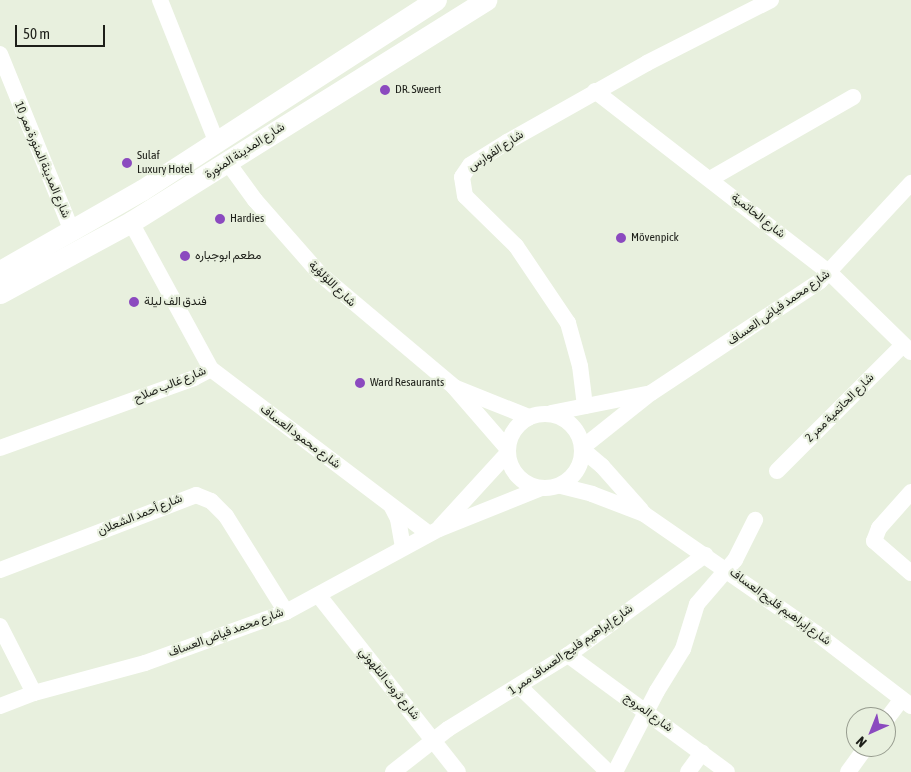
<!DOCTYPE html>
<meta charset="utf-8">
<style>
body{margin:0}
#map{position:relative;width:911px;height:772px;overflow:hidden;background:#e8f0de;font-family:"Asap Condensed",Vazirmatn,sans-serif}
div>[style]{position:absolute}
.minor>*{height:16px;margin:-8px;padding:0 8px;transform-origin:8px;border-radius:8px;background:#fff}
.minor>.ring{margin:-8px;padding:0;box-sizing:content-box;background:none;border:16px solid #fff;border-radius:50%}
.major>*{height:21px;margin:-10.5px;padding:0 10.5px;transform-origin:10.5px;border-radius:10.5px;background:#fff}
.dots>*{width:14px;height:14px;translate:-50% -50%;box-sizing:border-box;border:2px solid #e8f0de;border-radius:50%}
span{translate:-50% -50%;white-space:nowrap;text-align:center;line-height:1.15;-webkit-text-stroke:4.5px #e8f0de;paint-order:stroke}
.poi-label{font-size:12px;color:#1d1f19}
.left{translate:0 -50%;text-align:left}
.street-label{font-size:12px;color:#1d1f19}
.north{position:absolute;left:846px;top:707px;width:50px;height:50px;box-sizing:border-box;background:#e8f0de;border:1px solid #979c8f;border-radius:50%;rotate:224deg;font-size:14px;font-weight:700;line-height:20px;text-align:center;color:#1d1f19}
.north::after{content:'';display:block;margin:auto;width:18px;height:22px;background:#8b4abf;clip-path:polygon(50% 0,100% 100%,50% 72%,0 100%)}
.scale{position:absolute;left:15px;top:25px;width:90px;height:22px;box-sizing:border-box;border:2px solid #1d1f19;border-top:0;padding-left:6px;font-size:15px;line-height:18px;white-space:nowrap;color:#1d1f19;-webkit-text-stroke:4px #e8f0de;paint-order:stroke}
</style>
<div id="map">
<div class="minor">
<i style="left:160px;top:0;width:152px;rotate:68.3deg"></i>
<i style="left:0;top:54px;width:191px;rotate:67.9deg"></i>
<i style="left:595px;top:91px;width:297px;rotate:37.8deg"></i>
<i style="left:830px;top:273px;width:113px;rotate:44.3deg"></i>
<i style="left:228px;top:163px;width:46px;rotate:53.9deg"></i>
<i style="left:255px;top:200px;width:98px;rotate:48.7deg"></i>
<i style="left:320px;top:274px;width:175px;rotate:40.1deg"></i>
<i style="left:454px;top:387px;width:81px;rotate:49deg"></i>
<i style="left:710px;top:179px;width:165px;rotate:-29.8deg"></i>
<i style="left:211px;top:369px;width:273px;rotate:37.1deg"></i>
<i style="left:456px;top:388px;width:79px;rotate:21.7deg"></i>
<i style="left:585px;top:406px;width:40px;rotate:-97.1deg"></i>
<i style="left:580px;top:366px;width:45px;rotate:-105.6deg"></i>
<i style="left:568px;top:323px;width:93px;rotate:-124deg"></i>
<i style="left:516px;top:246px;width:71px;rotate:-135.6deg"></i>
<i style="left:465px;top:196px;width:19px;rotate:-99deg"></i>
<i style="left:462px;top:177px;width:14px;rotate:-56deg"></i>
<i style="left:470px;top:165px;width:44px;rotate:-31.9deg"></i>
<i style="left:507px;top:142px;width:161px;rotate:-29.4deg"></i>
<i style="left:647px;top:63px;width:139px;rotate:-26.9deg"></i>
<i style="left:551px;top:413px;width:97px;rotate:-11.3deg"></i>
<i class="ring" style="left:508px;top:414px;width:58px;height:58px"></i>
<i style="left:583px;top:447px;width:87px;rotate:-38.5deg"></i>
<i style="left:651px;top:393px;width:203px;rotate:-33.5deg"></i>
<i style="left:820px;top:281px;width:134px;rotate:-47.1deg"></i>
<i style="left:0;top:448px;width:206px;rotate:-19.8deg"></i>
<i style="left:194px;top:378px;width:19px;rotate:-28deg"></i>
<i style="left:211px;top:369px;width:167px;rotate:-118.6deg"></i>
<i style="left:583px;top:450px;width:25px;rotate:40deg"></i>
<i style="left:602px;top:466px;width:59px;rotate:48.4deg"></i>
<i style="left:777px;top:471px;width:178px;rotate:-45deg"></i>
<i style="left:561px;top:486px;width:32px;rotate:14deg"></i>
<i style="left:592px;top:494px;width:56px;rotate:21deg"></i>
<i style="left:644px;top:514px;width:209px;rotate:34.7deg"></i>
<i style="left:816px;top:633px;width:120px;rotate:37.5deg"></i>
<i style="left:911px;top:492px;width:48px;rotate:131.6deg"></i>
<i style="left:879px;top:528px;width:14px;rotate:111deg"></i>
<i style="left:874px;top:541px;width:49px;rotate:40.9deg"></i>
<i style="left:392px;top:507px;width:13px;rotate:63deg"></i>
<i style="left:398px;top:519px;width:29px;rotate:80deg"></i>
<i style="left:440px;top:527px;width:99px;rotate:-47.5deg"></i>
<i style="left:0;top:570px;width:210px;rotate:-20.9deg"></i>
<i style="left:196px;top:495px;width:16px;rotate:22deg"></i>
<i style="left:211px;top:501px;width:21px;rotate:45deg"></i>
<i style="left:226px;top:516px;width:113px;rotate:58deg"></i>
<i style="left:319px;top:596px;width:224px;rotate:51.7deg"></i>
<i style="left:0;top:626px;width:75px;rotate:63.1deg"></i>
<i style="left:568px;top:655px;width:197px;rotate:36.3deg"></i>
<i style="left:520px;top:687px;width:122px;rotate:44deg"></i>
<i style="left:0;top:706px;width:36px;rotate:-21deg"></i>
<i style="left:34px;top:693px;width:115px;rotate:-15.1deg"></i>
<i style="left:145px;top:663px;width:150px;rotate:-19.9deg"></i>
<i style="left:286px;top:612px;width:174px;rotate:-28.5deg"></i>
<i style="left:439px;top:529px;width:108px;rotate:-21.8deg"></i>
<i style="left:886px;top:720px;width:26px;rotate:-53deg"></i>
<i style="left:393px;top:772px;width:70px;rotate:-38deg"></i>
<i style="left:448px;top:729px;width:141px;rotate:-31.7deg"></i>
<i style="left:568px;top:655px;width:170px;rotate:-36.1deg"></i>
<i style="left:615px;top:772px;width:91px;rotate:-62.6deg"></i>
<i style="left:657px;top:691px;width:49px;rotate:-58.2deg"></i>
<i style="left:683px;top:649px;width:47px;rotate:-72.7deg"></i>
<i style="left:697px;top:604px;width:58px;rotate:-49.2deg"></i>
<i style="left:735px;top:560px;width:45px;rotate:-63.4deg"></i>
<i style="left:688px;top:772px;width:24px;rotate:-54deg"></i>
<i style="left:848px;top:772px;width:31px;rotate:-54deg"></i>
</div>
<div class="major">
<i style="left:0;top:271px;width:163px;rotate:-29.7deg"></i>
<i style="left:142px;top:190px;width:350px;rotate:-32.9deg"></i>
<i style="left:0;top:293px;width:149px;rotate:-28.5deg"></i>
<i style="left:131px;top:222px;width:419px;rotate:-32deg"></i>
</div>
<div class="dots">
<i style="left:385px;top:90px;background:#8b4abf"></i>
<i style="left:127px;top:163px;background:#8b4abf"></i>
<i style="left:220px;top:219px;background:#8b4abf"></i>
<i style="left:621px;top:238px;background:#8b4abf"></i>
<i style="left:185px;top:256px;background:#8b4abf"></i>
<i style="left:134px;top:302px;background:#8b4abf"></i>
<i style="left:360px;top:383px;background:#8b4abf"></i>
</div>
<div class="poi-label">
<span class="left" style="left:395px;top:90px">DR. Sweert</span>
<span class="left" style="left:137px;top:163px">Sulaf<br>Luxury Hotel</span>
<span class="left" style="left:230px;top:219px">Hardies</span>
<span class="left" style="left:631px;top:238px">Mövenpick</span>
<span class="left" style="left:195px;top:256px">مطعم ابوجباره</span>
<span class="left" style="left:144px;top:302px">فندق الف ليلة</span>
<span class="left" style="left:370px;top:383px">Ward Resaurants</span>
</div>
<div class="street-label">
<span style="left:245px;top:151px;rotate:-33deg">شارع المدينة المنورة</span>
<span style="left:496px;top:151px;rotate:-33deg">شارع الفوارس</span>
<span style="left:42px;top:160px;rotate:67deg">شارع المدينة المنورة ممر 10</span>
<span style="left:758px;top:216px;rotate:38deg">شارع الحاتمية</span>
<span style="left:332px;top:284px;rotate:44deg">شارع اللؤلؤية</span>
<span style="left:779px;top:308px;rotate:-35deg">شارع محمد فياض العساف</span>
<span style="left:170px;top:385px;rotate:-22deg">شارع غالب صلاح</span>
<span style="left:840px;top:408px;rotate:-45deg">شارع الحاتمية ممر 2</span>
<span style="left:300px;top:437px;rotate:37deg">شارع محمود العساف</span>
<span style="left:140px;top:515px;rotate:-22deg">شارع أحمد الشعلان</span>
<span style="left:780px;top:607px;rotate:36deg">شارع إبراهيم فليح العساف</span>
<span style="left:226px;top:633px;rotate:-20deg">شارع محمد فياض العساف</span>
<span style="left:571px;top:650px;rotate:-35deg">شارع إبراهيم فليح العساف ممر 1</span>
<span style="left:389px;top:684px;rotate:51deg">شارع ثروت التلهوني</span>
<span style="left:648px;top:713px;rotate:36deg">شارع المروج</span>
</div>
<div class="north">N</div>
<div class="scale">50 m</div>
</div>
